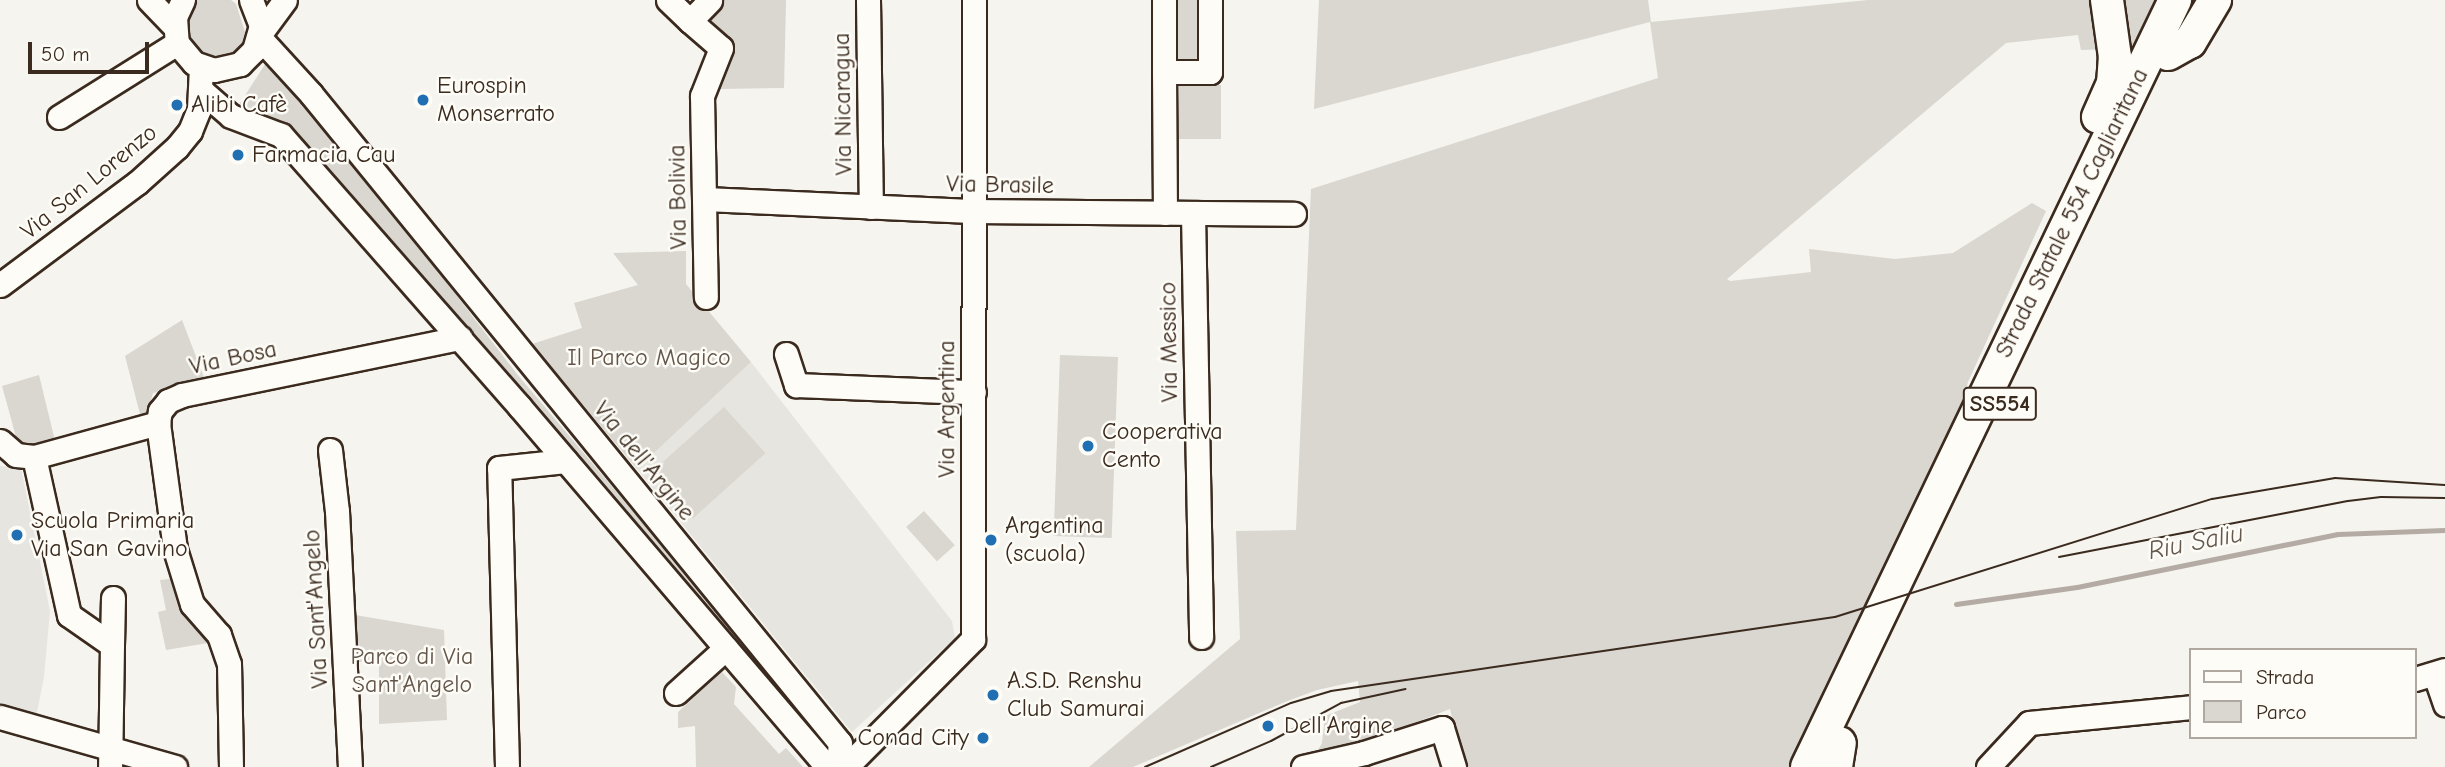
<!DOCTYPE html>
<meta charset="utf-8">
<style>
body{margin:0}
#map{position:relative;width:2445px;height:767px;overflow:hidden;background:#f5f4ee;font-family:"Comic Neue",sans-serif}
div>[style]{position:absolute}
.built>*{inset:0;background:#e7e5df}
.green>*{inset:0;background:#dad6d0;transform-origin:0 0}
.stream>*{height:5px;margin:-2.5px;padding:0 2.5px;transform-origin:2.5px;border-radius:2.5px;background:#b4aca4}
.roads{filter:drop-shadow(2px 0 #3b2a1e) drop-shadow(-2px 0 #3b2a1e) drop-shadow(0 2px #3b2a1e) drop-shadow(0 -2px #3b2a1e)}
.minor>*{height:23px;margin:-11.5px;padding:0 11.5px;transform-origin:11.5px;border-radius:11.5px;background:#fdfcf7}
.highway>*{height:32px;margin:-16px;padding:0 16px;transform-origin:16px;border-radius:16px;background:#fdfcf7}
.tram>*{height:2px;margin:-1px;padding:0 1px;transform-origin:1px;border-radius:1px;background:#3b2a1e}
.dots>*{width:19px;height:19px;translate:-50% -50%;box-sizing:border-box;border:4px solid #fdfcf7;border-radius:50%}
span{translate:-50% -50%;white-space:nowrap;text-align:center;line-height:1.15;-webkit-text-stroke:5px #fdfcf7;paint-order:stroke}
.shield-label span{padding:2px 5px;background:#fdfcf7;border:2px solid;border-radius:5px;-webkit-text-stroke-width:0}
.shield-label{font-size:23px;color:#3b2a1e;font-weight:700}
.poi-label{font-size:24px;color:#3b2a1e}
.left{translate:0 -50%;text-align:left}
.right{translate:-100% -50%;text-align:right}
.street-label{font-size:24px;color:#3b2a1e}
.park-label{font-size:24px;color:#63554a}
.water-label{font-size:26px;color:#65584d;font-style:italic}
.legend{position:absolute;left:2189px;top:648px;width:228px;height:91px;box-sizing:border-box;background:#fdfcf7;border:2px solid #afa8a0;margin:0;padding:9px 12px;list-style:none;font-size:21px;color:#3b2a1e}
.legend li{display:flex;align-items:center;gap:14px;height:35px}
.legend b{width:35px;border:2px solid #afa8a0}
.scale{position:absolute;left:28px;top:42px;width:121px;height:32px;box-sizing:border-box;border:4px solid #3b2a1e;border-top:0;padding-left:9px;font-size:21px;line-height:24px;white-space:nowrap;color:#3b2a1e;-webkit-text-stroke:5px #fdfcf7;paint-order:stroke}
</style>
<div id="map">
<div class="built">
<i style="clip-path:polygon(751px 362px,952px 621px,955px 638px,852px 732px,637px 469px)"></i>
<i style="clip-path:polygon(0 466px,21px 468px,50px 611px,44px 677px,34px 727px,0 717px)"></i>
</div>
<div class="green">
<i style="clip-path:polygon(197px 0,231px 0,236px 4px,245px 32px,240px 52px,217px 63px,192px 48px,186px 18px)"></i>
<i style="clip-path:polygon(719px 0,786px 0,784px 88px,719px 89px,713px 39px,696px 24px)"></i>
<i style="left:1173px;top:0;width:26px;height:66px"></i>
<i style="clip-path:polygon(1319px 0,1648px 0,1651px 22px,1868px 0,2100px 0,2107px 49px,2081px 50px,2078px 35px,2006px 43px,1727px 279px,1730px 281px,1811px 272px,1809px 249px,1895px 259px,1953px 253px,2032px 203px,2046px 211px,1968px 382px,1957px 424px,1794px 767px,1460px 767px,1451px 733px,1455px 729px,1450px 709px,1355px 746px,1314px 757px,1322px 743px,1325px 716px,1360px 702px,1358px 681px,1317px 690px,1285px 702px,1133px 767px,1089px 767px,1240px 639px,1236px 531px,1296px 530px,1311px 189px,1658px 78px,1650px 22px,1314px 109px)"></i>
<i style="clip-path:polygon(2118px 0,2160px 0,2125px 71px)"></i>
<i style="clip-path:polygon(269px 58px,390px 209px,517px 374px,833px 748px,830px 750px,371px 223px,237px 108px)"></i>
<i style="left:1173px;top:85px;width:48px;height:54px"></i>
<i style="clip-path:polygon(686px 251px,686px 284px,751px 362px,637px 469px,532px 344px,582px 328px,574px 303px,638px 285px,613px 253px)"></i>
<i style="clip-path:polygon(182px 320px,205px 380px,153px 393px,146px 416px,141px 418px,125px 356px)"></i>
<i style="left:1060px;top:355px;width:58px;height:181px;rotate:2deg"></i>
<i style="clip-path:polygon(39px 375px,56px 445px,18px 444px,2px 386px)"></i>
<i style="left:724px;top:407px;width:62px;height:98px;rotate:48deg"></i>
<i style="left:924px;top:511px;width:46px;height:24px;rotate:48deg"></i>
<i style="clip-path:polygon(170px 579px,182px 611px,208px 643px,166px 650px,158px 612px,166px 610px,160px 580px)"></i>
<i style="clip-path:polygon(355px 615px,444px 630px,447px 720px,379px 724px,379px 661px,357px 662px)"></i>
<i style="clip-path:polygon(722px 672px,736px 687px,734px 704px,779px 754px,786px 748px,803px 767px,696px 767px,695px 726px,678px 728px,678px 712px)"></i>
</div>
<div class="stream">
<i style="left:1956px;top:604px;width:122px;rotate:-8deg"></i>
<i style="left:2077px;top:587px;width:266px;rotate:-11.5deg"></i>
<i style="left:2338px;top:534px;width:107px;rotate:-2.1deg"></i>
</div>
<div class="roads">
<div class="minor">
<i style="left:149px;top:0;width:36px;rotate:46deg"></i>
<i style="left:183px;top:0;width:19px;rotate:115deg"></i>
<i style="left:175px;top:17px;width:26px;rotate:86deg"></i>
<i style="left:177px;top:43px;width:26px;rotate:50deg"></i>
<i style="left:194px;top:63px;width:21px;rotate:19deg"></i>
<i style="left:214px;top:70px;width:27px;rotate:-13deg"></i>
<i style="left:240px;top:64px;width:20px;rotate:-45deg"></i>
<i style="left:254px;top:50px;width:25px;rotate:-74deg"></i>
<i style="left:261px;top:26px;width:28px;rotate:-111deg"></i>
<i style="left:668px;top:0;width:30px;rotate:44deg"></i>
<i style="left:690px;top:21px;width:29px;rotate:-46deg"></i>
<i style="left:868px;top:0;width:207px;rotate:89.2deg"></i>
<i style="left:1164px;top:0;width:72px;rotate:90deg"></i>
<i style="left:1164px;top:72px;width:46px"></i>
<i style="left:1210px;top:72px;width:72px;rotate:-90deg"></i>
<i style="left:690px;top:21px;width:41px;rotate:41.1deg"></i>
<i style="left:721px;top:48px;width:52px;rotate:111.6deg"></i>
<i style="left:702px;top:96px;width:201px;rotate:88.9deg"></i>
<i style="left:260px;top:34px;width:42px;rotate:-53.7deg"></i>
<i style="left:259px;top:37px;width:77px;rotate:47.6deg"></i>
<i style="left:311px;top:94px;width:837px;rotate:50.82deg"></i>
<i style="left:840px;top:743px;width:19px;rotate:96deg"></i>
<i style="left:1164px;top:72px;width:141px;rotate:89.6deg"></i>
<i style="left:202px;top:91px;width:38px;rotate:41deg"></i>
<i style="left:231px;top:116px;width:53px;rotate:20.8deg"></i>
<i style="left:281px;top:135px;width:361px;rotate:48.7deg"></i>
<i style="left:519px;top:406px;width:475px;rotate:49.5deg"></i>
<i style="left:59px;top:117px;width:139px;rotate:-32.1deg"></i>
<i style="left:705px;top:199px;width:266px;rotate:2.6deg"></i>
<i style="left:971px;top:211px;width:323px;rotate:0.5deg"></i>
<i style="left:1193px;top:213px;width:424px;rotate:88.9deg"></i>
<i style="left:0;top:285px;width:171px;rotate:-36.7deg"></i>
<i style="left:137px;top:183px;width:54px;rotate:-42deg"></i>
<i style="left:177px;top:147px;width:21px;rotate:-51deg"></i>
<i style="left:190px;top:131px;width:24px;rotate:-68deg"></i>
<i style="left:199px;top:109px;width:42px;rotate:-87.3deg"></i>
<i style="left:786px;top:354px;width:33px;rotate:72deg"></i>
<i style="left:796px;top:385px;width:178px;rotate:2.3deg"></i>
<i style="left:0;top:441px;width:21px;rotate:41deg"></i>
<i style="left:16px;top:455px;width:18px;rotate:6deg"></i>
<i style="left:34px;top:457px;width:129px;rotate:-15.3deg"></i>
<i style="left:330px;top:450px;width:61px;rotate:83.5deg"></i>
<i style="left:337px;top:511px;width:256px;rotate:87.1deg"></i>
<i style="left:34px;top:457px;width:162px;rotate:77.5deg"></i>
<i style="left:69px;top:615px;width:52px;rotate:34.9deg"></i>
<i style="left:112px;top:645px;width:122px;rotate:90.9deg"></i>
<i style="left:112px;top:645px;width:47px;rotate:-88.8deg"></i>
<i style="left:2435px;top:675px;width:31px;rotate:71deg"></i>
<i style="left:2415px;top:679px;width:31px;rotate:-17deg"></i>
<i style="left:676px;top:693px;width:67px;rotate:-42deg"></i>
<i style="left:0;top:717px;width:182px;rotate:15.9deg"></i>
<i style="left:847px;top:766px;width:179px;rotate:-45.2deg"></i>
<i style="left:973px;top:639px;width:639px;rotate:-89.91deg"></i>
<i style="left:231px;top:767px;width:103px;rotate:-91.1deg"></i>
<i style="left:229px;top:664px;width:31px;rotate:-109deg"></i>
<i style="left:219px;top:635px;width:41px;rotate:-131.1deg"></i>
<i style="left:192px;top:604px;width:58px;rotate:-107.2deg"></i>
<i style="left:175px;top:549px;width:127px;rotate:-97.7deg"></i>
<i style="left:158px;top:423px;width:12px;rotate:-81deg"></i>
<i style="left:160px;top:411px;width:13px;rotate:-51deg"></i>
<i style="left:168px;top:401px;width:15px;rotate:-23deg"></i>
<i style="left:182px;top:395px;width:284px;rotate:-11.6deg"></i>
<i style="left:507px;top:767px;width:299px;rotate:-91.5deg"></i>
<i style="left:499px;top:468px;width:67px;rotate:-6deg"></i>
<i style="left:1303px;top:767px;width:63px;rotate:-12.9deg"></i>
<i style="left:1364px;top:753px;width:82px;rotate:-17.8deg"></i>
<i style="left:1442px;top:728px;width:41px;rotate:72.9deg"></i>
<i style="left:1988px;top:767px;width:60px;rotate:-47deg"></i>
<i style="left:2029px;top:723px;width:163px;rotate:-5.6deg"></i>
</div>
<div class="highway">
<i style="left:2168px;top:54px;width:25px;rotate:-29deg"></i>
<i style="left:2190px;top:42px;width:49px;rotate:-59.2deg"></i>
<i style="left:2098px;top:117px;width:36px;rotate:-66deg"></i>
<i style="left:2113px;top:84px;width:27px;rotate:-86deg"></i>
<i style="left:2115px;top:57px;width:58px;rotate:-98deg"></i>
<i style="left:1807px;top:767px;width:851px;rotate:-64.37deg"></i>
<i style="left:1836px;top:767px;width:24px;rotate:-81deg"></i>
</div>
</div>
<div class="tram">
<i style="left:2059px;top:557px;width:294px;rotate:-11deg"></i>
<i style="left:2348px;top:501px;width:33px;rotate:-7deg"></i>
<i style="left:2381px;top:497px;width:64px;rotate:0.9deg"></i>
<i style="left:1145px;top:767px;width:159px;rotate:-23.7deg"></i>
<i style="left:1291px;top:703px;width:42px;rotate:-16.7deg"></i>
<i style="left:1331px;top:691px;width:509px;rotate:-8.35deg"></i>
<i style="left:1835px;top:617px;width:395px;rotate:-17.4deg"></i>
<i style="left:2212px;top:499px;width:125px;rotate:-9.7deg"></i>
<i style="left:2335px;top:478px;width:110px;rotate:3.6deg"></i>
<i style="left:1211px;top:767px;width:65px;rotate:-23.4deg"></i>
<i style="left:1271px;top:741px;width:80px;rotate:-28.5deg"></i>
<i style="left:1341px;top:703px;width:66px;rotate:-12.2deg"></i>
</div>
<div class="dots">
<i style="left:423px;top:100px;background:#1f6fb2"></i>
<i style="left:177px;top:105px;background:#1f6fb2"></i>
<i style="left:238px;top:155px;background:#1f6fb2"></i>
<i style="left:1088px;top:446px;background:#1f6fb2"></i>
<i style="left:17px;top:535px;background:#1f6fb2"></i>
<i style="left:991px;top:540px;background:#1f6fb2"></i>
<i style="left:993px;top:695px;background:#1f6fb2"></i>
<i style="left:1268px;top:726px;background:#1f6fb2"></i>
<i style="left:983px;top:738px;background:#1f6fb2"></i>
</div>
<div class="shield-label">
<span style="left:2000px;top:404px">SS554</span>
</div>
<div class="poi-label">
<span class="left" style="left:437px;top:100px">Eurospin<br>Monserrato</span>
<span class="left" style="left:191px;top:105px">Alibi Cafè</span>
<span class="left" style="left:252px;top:155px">Farmacia Cau</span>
<span class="left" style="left:1102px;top:446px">Cooperativa<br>Cento</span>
<span class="left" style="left:31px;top:535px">Scuola Primaria<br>Via San Gavino</span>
<span class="left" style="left:1005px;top:540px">Argentina<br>(scuola)</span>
<span class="left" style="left:1007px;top:695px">A.S.D. Renshu<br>Club Samurai</span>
<span class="left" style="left:1284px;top:726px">Dell'Argine</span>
<span class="right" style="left:969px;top:738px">Conad City</span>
</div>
<div class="street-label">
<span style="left:843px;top:104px;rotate:-91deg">Via Nicaragua</span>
<span style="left:89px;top:182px;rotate:-39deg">Via San Lorenzo</span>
<span style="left:1000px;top:185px;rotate:1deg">Via Brasile</span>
<span style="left:678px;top:197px;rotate:-91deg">Via Bolivia</span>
<span style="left:2072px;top:213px;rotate:-64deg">Strada Statale 554 Cagliaritana</span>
<span style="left:1169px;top:342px;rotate:-91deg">Via Messico</span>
<span style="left:233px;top:358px;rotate:-12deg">Via Bosa</span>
<span style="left:947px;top:409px;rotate:-90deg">Via Argentina</span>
<span style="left:644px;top:461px;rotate:51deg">Via dell'Argine</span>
<span style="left:316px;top:609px;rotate:-93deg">Via Sant'Angelo</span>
</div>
<div class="park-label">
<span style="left:649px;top:358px">Il Parco Magico</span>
<span style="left:412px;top:671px">Parco di Via<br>Sant'Angelo</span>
</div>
<div class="water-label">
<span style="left:2196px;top:543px;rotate:-11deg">Riu Saliu</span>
</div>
<ul class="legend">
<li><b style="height:9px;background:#fdfcf7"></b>Strada</li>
<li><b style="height:19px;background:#dad6d0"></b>Parco</li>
</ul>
<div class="scale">50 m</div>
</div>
